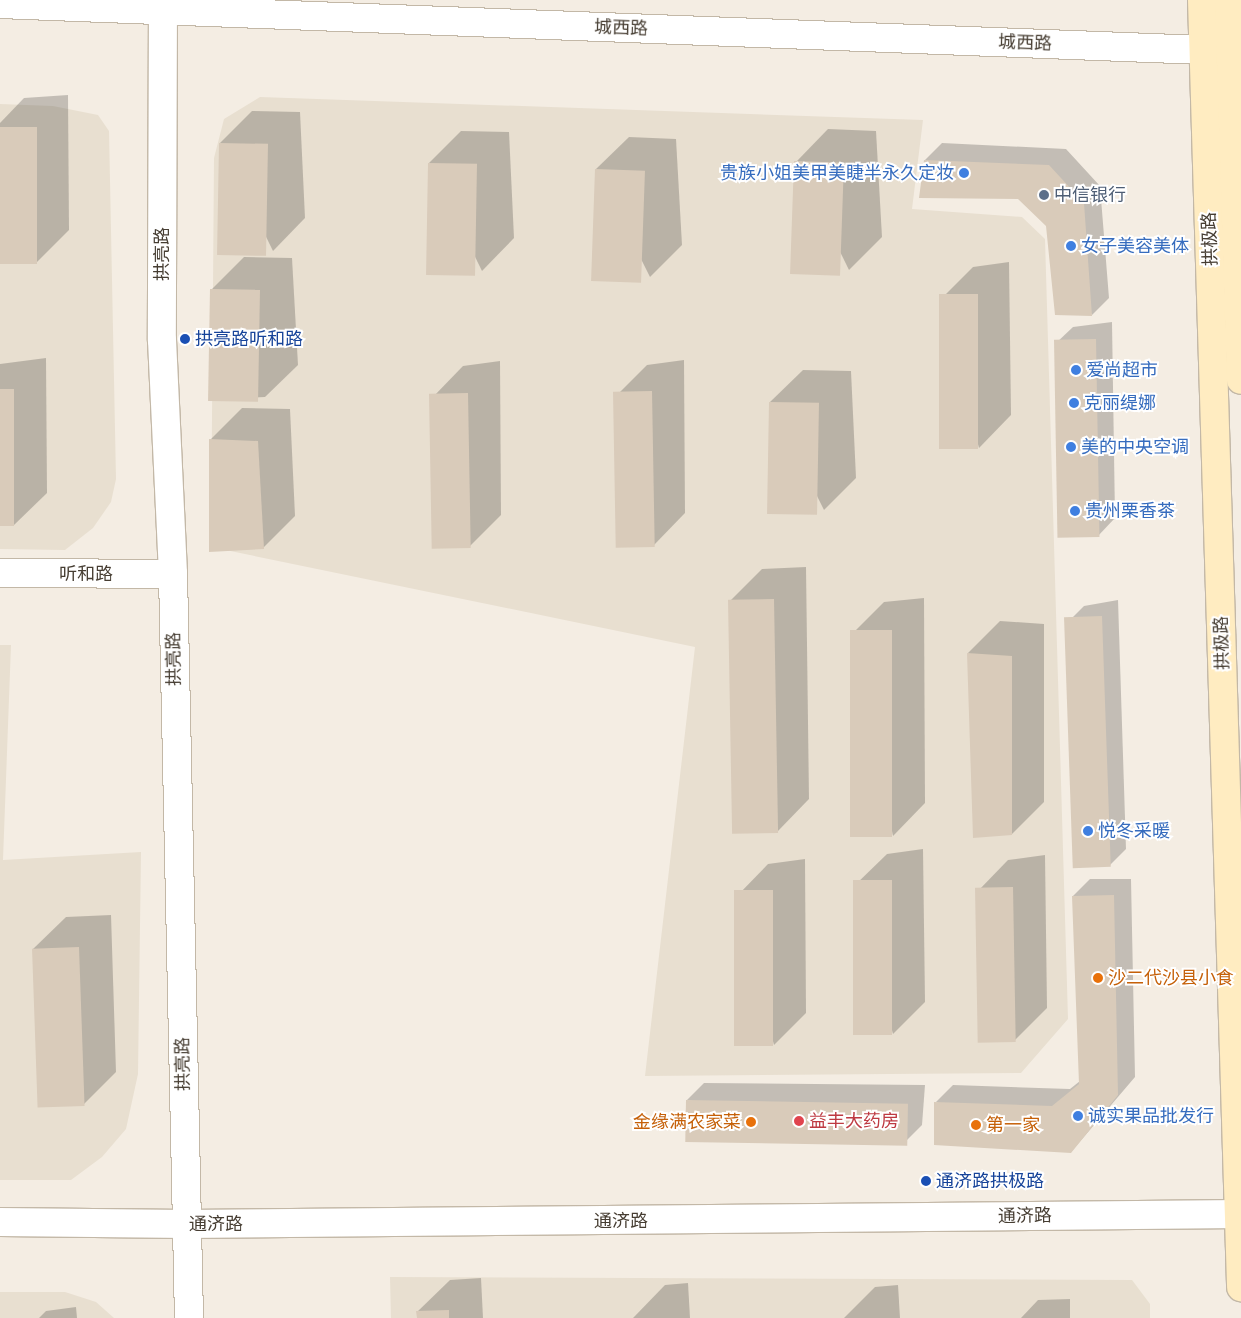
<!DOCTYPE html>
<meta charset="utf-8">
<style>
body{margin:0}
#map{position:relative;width:1241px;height:1318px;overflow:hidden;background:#f4ede3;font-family:"IBM Plex Sans","Noto Sans SC",sans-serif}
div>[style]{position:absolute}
.residential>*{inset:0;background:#e8dfd0}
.shadow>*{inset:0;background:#0003}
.building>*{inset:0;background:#d9cbba;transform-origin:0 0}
.roads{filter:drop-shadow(1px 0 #c3b8a7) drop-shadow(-1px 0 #c3b8a7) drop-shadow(0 1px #c3b8a7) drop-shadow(0 -1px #c3b8a7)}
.tertiary>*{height:28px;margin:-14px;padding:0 14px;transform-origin:14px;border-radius:14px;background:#fff}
.secondary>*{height:28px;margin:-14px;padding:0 14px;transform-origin:14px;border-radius:14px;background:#ffecc1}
.dots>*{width:14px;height:14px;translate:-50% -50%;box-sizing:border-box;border:2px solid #fff;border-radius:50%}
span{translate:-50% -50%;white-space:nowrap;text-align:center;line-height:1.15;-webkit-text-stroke:4px #fff;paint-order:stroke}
.street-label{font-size:18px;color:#463d32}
.shop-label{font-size:18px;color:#366cbe}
.right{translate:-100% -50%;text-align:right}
.left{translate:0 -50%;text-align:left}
.service-label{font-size:18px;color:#4e5e75}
.transit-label{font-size:18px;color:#164399}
.food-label{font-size:18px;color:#c56008}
.health-label{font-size:18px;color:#be3a42}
</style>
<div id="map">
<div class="residential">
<i style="clip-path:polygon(260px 97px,923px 120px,912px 209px,1022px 217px,1045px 239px,1068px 1019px,1021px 1073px,645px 1076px,695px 647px,211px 547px,214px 158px,224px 119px)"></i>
<i style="clip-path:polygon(0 104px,53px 106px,98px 115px,109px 131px,116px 479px,111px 502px,93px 528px,65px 550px,0 549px)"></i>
<i style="clip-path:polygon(0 645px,11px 645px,3px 860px,141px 852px,138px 1074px,126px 1129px,102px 1157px,71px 1180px,0 1180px)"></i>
<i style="clip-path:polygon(390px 1277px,1132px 1280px,1150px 1304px,1150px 1318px,391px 1318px)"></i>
<i style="clip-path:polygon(0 1292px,65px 1292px,96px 1302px,114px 1318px,0 1318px)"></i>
</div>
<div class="shadow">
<i style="clip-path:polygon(68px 95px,69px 230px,37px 262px,0 264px,0 123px,24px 98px)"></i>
<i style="clip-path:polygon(252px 111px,300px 112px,305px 218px,273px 251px,220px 143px)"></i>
<i style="clip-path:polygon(828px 129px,876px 131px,882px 237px,849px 270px,796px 162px)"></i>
<i style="clip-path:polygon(461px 131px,509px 132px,514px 238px,482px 271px,429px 163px)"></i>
<i style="clip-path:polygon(629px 137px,676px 139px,682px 245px,650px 277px,596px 169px)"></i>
<i style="clip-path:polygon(942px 143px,1066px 149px,1100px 186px,1109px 298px,1092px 315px,1047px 226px,1019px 198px,925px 160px)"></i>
<i style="clip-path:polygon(244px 257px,292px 258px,298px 365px,265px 397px,213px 399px,212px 289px)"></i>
<i style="clip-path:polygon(1009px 262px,1011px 415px,979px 448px,940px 300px,973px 267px)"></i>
<i style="clip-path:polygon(1112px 322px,1115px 518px,1098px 536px,1055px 344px,1073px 327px)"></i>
<i style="clip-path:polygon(46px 358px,47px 493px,14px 525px,0 526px,0 364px)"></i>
<i style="clip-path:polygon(684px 360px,685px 513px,653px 546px,614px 398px,647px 365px)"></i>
<i style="clip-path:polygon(500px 361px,501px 515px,469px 547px,431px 399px,463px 366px)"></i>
<i style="clip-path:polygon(803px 370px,851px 371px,856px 478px,824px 510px,770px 402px)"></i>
<i style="clip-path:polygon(242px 408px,290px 409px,295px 516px,263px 548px,210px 440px)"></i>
<i style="clip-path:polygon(806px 567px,809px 799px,777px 832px,730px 601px,762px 569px)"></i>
<i style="clip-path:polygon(924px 598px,925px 803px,893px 836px,852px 634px,884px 602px)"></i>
<i style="clip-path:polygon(1118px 600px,1126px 849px,1109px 866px,1067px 623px,1084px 606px)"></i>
<i style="clip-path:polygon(1000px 621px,1044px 624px,1044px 802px,1012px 834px,968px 653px)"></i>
<i style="clip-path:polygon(923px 849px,925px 1002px,893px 1034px,854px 886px,887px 854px)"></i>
<i style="clip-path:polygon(1045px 855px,1047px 1008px,1014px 1041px,976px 893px,1008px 860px)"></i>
<i style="clip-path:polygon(805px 859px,806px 1013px,774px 1045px,736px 897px,768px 864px)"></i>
<i style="clip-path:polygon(1090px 879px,1131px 879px,1135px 1077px,1071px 1152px,936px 1102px,953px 1085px,1070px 1089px,1080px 1081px,1073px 896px)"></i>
<i style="clip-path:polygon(111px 915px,116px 1072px,84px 1104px,33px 949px,66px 917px)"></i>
<i style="clip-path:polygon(704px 1083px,925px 1085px,922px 1125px,905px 1142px,687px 1100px)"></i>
<i style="clip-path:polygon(481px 1278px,483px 1318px,418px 1318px,417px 1312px,450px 1280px)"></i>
<i style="clip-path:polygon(688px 1283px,690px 1318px,633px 1318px,665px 1285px)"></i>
<i style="clip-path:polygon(898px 1285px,900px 1318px,844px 1318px,875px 1287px)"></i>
<i style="clip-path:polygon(1070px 1299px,1070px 1318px,1021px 1318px,1038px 1300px)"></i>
<i style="clip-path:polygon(76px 1307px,77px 1318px,39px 1318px,46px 1311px)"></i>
</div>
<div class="building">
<i style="left:37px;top:127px;width:137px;height:37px;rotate:90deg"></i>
<i style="left:219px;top:143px;width:49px;height:112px;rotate:1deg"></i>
<i style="clip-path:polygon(924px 160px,1049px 165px,1084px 203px,1092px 316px,1055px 315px,1046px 226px,1018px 199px,919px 198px)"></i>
<i style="left:794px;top:161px;width:50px;height:113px;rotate:2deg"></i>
<i style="left:428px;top:163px;width:49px;height:112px;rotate:1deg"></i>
<i style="left:595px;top:169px;width:50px;height:112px;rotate:2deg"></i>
<i style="left:210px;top:289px;width:50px;height:112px;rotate:1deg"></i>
<i style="left:978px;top:294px;width:155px;height:39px;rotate:90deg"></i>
<i style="left:1096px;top:339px;width:198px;height:42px;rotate:89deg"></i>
<i style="left:14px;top:389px;width:137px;height:14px;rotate:90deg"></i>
<i style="left:652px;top:391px;width:156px;height:39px;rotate:89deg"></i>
<i style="left:468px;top:393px;width:155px;height:39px;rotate:89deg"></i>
<i style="left:769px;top:402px;width:50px;height:112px;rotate:1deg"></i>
<i style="clip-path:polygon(209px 439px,258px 441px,264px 549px,209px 552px)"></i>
<i style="left:774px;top:599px;width:234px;height:46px;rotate:89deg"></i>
<i style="left:1102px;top:616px;width:251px;height:38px;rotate:88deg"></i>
<i style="left:892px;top:630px;width:207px;height:42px;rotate:90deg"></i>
<i style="clip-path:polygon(967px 653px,1012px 656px,1012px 835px,973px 838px)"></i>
<i style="left:892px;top:880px;width:155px;height:39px;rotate:90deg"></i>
<i style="left:1013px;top:887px;width:155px;height:38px;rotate:89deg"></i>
<i style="left:773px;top:890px;width:156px;height:39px;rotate:90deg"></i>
<i style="clip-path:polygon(1114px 895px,1118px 1095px,1071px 1153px,934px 1145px,934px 1102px,1052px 1106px,1079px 1084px,1072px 896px)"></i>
<i style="left:79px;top:947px;width:159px;height:47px;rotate:88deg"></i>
<i style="left:686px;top:1100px;width:222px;height:42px;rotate:1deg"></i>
<i style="clip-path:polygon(449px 1310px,449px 1318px,417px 1318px,416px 1311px)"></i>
</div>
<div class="roads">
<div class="tertiary">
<i style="left:163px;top:0;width:340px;rotate:90.2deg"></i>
<i style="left:162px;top:340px;width:234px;rotate:87.3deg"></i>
<i style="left:173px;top:574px;width:744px;rotate:88.77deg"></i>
<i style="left:0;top:4px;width:1228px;rotate:2.19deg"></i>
<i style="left:0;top:573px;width:173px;rotate:0.3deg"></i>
<i style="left:0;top:1222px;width:187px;rotate:0.6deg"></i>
<i style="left:187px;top:1224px;width:1054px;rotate:-0.54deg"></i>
</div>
<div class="secondary">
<i style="left:1202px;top:0;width:1288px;rotate:88.26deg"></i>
<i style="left:1229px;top:0;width:380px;rotate:88.2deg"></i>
</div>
</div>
<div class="dots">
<i style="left:964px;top:173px;background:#3f7fe0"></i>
<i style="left:1044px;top:195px;background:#5c6f8a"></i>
<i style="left:1071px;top:246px;background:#3f7fe0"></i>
<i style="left:185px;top:339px;background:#1a4fb4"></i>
<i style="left:1076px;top:370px;background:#3f7fe0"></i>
<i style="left:1074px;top:403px;background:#3f7fe0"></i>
<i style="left:1071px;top:447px;background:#3f7fe0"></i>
<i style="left:1075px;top:511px;background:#3f7fe0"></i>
<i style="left:1088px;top:831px;background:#3f7fe0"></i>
<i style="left:1098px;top:978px;background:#e8710a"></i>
<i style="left:1078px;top:1116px;background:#3f7fe0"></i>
<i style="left:799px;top:1121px;background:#e0444e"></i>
<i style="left:751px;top:1122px;background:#e8710a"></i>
<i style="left:976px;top:1125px;background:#e8710a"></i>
<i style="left:926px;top:1181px;background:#1a4fb4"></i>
</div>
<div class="street-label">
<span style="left:621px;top:28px;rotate:2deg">城西路</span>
<span style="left:1025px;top:43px;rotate:2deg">城西路</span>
<span style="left:1210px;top:239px;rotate:-92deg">拱极路</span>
<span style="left:162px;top:254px;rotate:-90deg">拱亮路</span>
<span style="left:86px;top:574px">听和路</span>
<span style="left:1222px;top:643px;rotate:-92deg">拱极路</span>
<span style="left:174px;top:659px;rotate:-91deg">拱亮路</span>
<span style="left:183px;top:1064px;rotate:-91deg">拱亮路</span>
<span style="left:1025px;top:1216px;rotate:-1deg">通济路</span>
<span style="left:621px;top:1221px">通济路</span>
<span style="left:216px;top:1224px">通济路</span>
</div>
<div class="shop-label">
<span class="right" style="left:954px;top:173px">贵族小姐美甲美睫半永久定妆</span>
<span class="left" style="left:1081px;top:246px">女子美容美体</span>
<span class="left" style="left:1086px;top:370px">爱尚超市</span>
<span class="left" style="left:1084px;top:403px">克丽缇娜</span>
<span class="left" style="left:1081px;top:447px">美的中央空调</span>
<span class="left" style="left:1085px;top:511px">贵州栗香茶</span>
<span class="left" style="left:1098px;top:831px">悦冬采暖</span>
<span class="left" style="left:1088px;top:1116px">诚实果品批发行</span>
</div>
<div class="service-label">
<span class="left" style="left:1054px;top:195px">中信银行</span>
</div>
<div class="transit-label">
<span class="left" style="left:195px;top:339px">拱亮路听和路</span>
<span class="left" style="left:936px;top:1181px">通济路拱极路</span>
</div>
<div class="food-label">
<span class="left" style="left:1108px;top:978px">沙二代沙县小食</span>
<span class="right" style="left:741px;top:1122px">金缘满农家菜</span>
<span class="left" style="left:986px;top:1125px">第一家</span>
</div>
<div class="health-label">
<span class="left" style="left:809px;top:1121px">益丰大药房</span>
</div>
</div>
